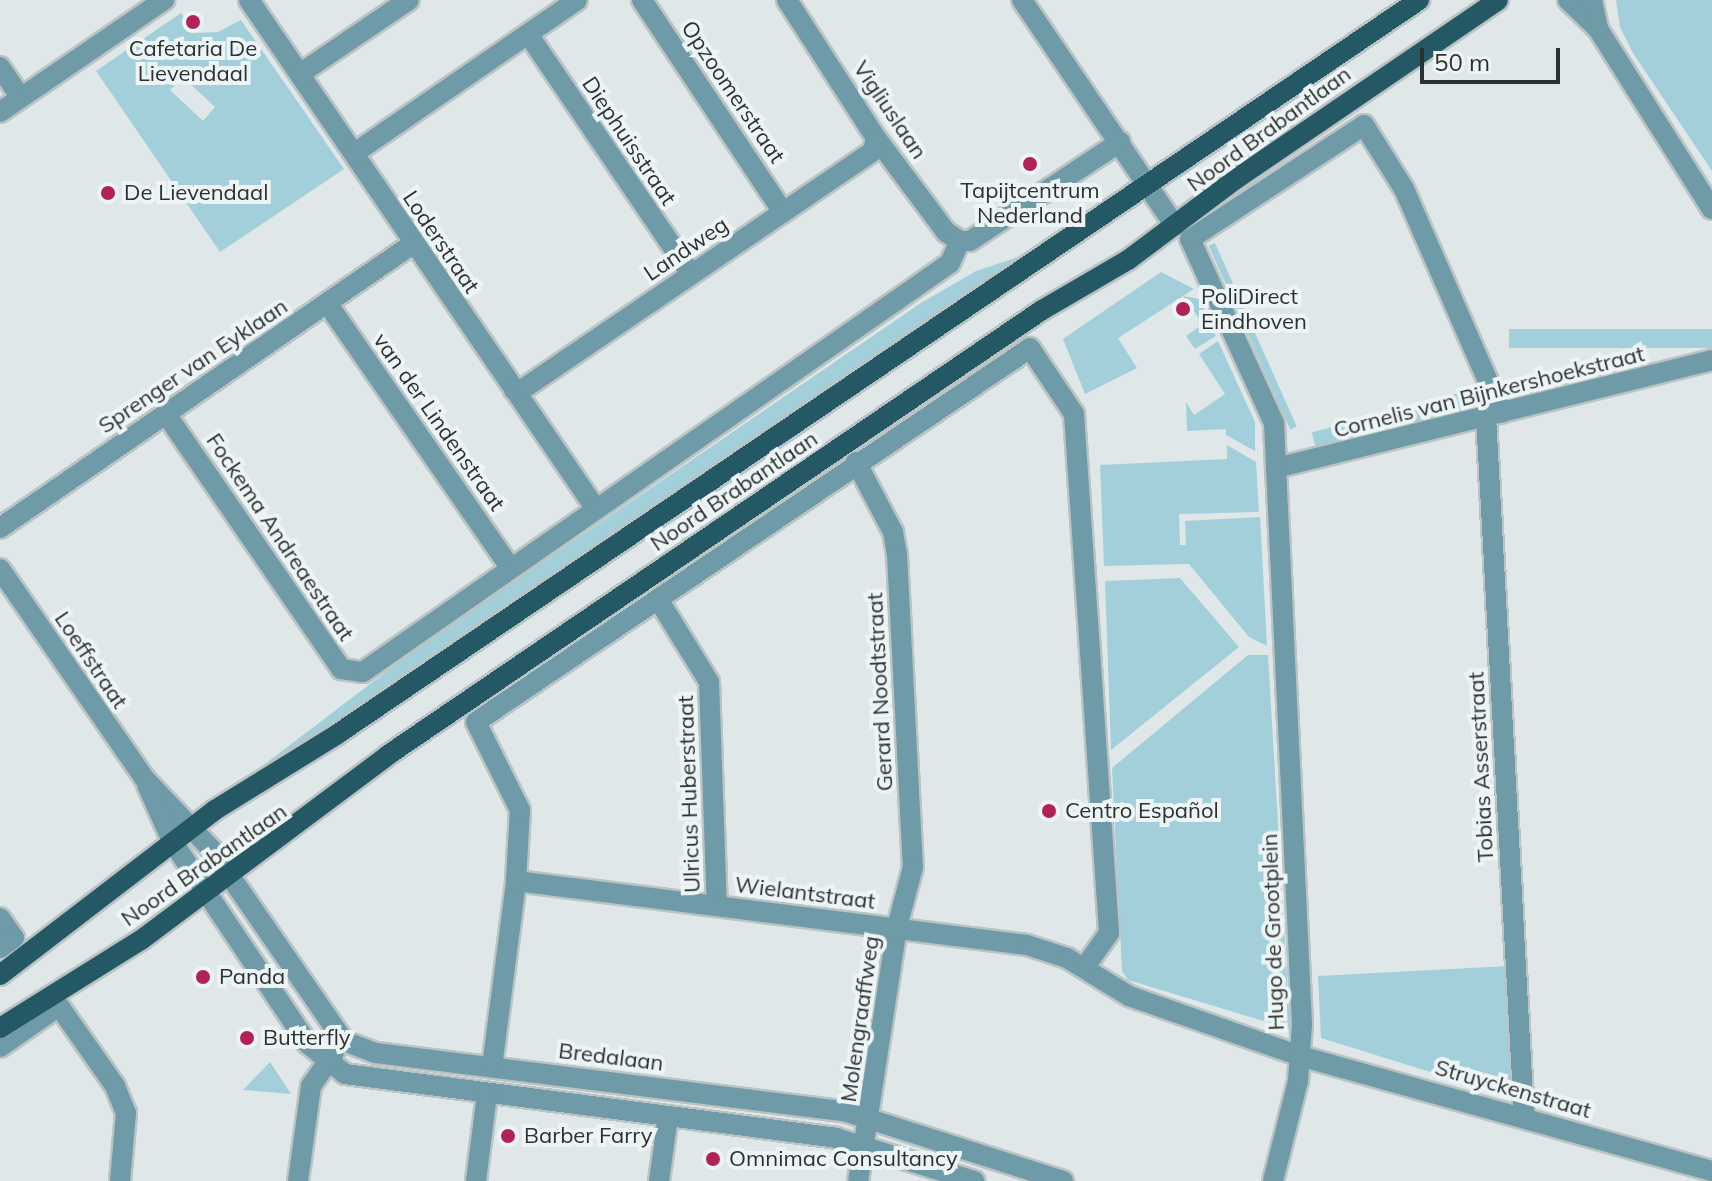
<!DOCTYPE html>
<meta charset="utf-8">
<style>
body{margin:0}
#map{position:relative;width:1712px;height:1181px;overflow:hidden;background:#dfe7e9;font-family:Mulish,sans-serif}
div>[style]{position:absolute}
.green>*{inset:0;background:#a3cfdb;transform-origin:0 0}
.roads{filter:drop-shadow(2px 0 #bcc3c4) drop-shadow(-2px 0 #bcc3c4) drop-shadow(0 2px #bcc3c4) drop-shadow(0 -2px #bcc3c4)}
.minor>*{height:20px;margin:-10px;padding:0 10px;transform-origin:10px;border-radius:10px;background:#6e9ba7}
.major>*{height:20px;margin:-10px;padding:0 10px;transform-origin:10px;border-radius:10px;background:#245864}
.dots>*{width:22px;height:22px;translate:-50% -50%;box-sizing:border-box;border:4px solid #ecf4f6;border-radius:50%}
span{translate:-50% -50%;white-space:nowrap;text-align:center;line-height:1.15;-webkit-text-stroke:8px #ecf4f6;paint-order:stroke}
.poi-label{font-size:22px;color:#2e3131}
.left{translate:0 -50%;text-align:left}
.street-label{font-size:22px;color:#2e3131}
.scale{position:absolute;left:1420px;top:48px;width:140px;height:36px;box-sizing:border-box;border:4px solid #2e3131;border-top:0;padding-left:10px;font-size:24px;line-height:28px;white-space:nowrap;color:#2e3131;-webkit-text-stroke:6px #ecf4f6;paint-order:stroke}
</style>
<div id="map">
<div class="green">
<i style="clip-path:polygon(1616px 0,1712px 0,1712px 171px,1633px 53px,1620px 27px)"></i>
<i style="clip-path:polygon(evenodd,181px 13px,196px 33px,218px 32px,241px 20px,344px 169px,220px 252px,96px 71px,181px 13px,183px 77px,215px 107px,203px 121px,170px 90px,183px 77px)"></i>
<i style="left:1215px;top:243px;width:201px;height:7px;rotate:66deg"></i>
<i style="clip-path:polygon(1033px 252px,339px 726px,223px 796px,420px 646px,921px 303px,976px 271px)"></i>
<i style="clip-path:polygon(1161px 272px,1194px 289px,1118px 338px,1137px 368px,1085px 394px,1063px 339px)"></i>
<i style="clip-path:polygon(1183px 296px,1199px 299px,1216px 336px,1195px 349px,1186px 336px,1203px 324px)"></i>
<i style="left:1712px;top:329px;width:19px;height:203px;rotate:90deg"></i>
<i style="clip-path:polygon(1218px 341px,1255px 422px,1255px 451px,1226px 435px,1226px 429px,1187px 431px,1186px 402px,1194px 415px,1225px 394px,1199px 354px)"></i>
<i style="left:1474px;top:389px;width:20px;height:168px;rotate:75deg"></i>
<i style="clip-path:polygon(1227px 445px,1256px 462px,1259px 512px,1179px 514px,1180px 545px,1186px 545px,1185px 521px,1260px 517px,1267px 646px,1249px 637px,1189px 564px,1104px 566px,1100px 465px,1227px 459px)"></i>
<i style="clip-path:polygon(1180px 578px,1239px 647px,1111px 750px,1105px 581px)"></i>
<i style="clip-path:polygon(1248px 655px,1268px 655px,1290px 1029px,1128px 980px,1122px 971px,1112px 768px)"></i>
<i style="clip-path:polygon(1508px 966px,1517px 1099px,1321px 1038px,1318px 976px)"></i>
<i style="clip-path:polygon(270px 1062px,291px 1094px,243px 1090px)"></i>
</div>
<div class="roads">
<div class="minor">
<i style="left:249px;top:0;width:616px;rotate:55.72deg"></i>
<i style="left:642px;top:0;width:255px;rotate:56.4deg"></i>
<i style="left:787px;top:0;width:164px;rotate:57.2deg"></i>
<i style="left:876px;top:138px;width:117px;rotate:53.3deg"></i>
<i style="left:946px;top:232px;width:17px;rotate:33deg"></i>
<i style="left:1022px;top:0;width:273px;rotate:55.9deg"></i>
<i style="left:1568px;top:0;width:42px;rotate:44deg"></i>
<i style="left:1598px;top:29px;width:213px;rotate:57.7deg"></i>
<i style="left:1592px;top:0;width:30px;rotate:78deg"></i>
<i style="left:528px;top:34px;width:290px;rotate:55.8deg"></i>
<i style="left:0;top:67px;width:37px;rotate:56deg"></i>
<i style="left:301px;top:73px;width:130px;rotate:-34.1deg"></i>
<i style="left:0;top:112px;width:199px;rotate:-34.3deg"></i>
<i style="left:356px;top:152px;width:268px;rotate:-34.5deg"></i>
<i style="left:960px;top:241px;width:10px"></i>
<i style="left:970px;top:241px;width:180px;rotate:-33.4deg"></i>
<i style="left:327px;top:303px;width:323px;rotate:55.3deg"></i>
<i style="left:514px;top:390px;width:9px;rotate:-6deg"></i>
<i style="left:523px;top:389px;width:423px;rotate:-34.2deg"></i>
<i style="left:873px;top:151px;width:13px;rotate:-77deg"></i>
<i style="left:166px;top:414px;width:309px;rotate:55.5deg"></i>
<i style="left:341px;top:669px;width:22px;rotate:8deg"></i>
<i style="left:363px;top:672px;width:715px;rotate:-34.87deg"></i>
<i style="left:950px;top:263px;width:24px;rotate:-66deg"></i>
<i style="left:1486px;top:416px;width:701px;rotate:86.89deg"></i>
<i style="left:856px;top:462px;width:79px;rotate:62.1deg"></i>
<i style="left:893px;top:532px;width:22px;rotate:80deg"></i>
<i style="left:897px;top:554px;width:313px;rotate:87.1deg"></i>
<i style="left:913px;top:867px;width:62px;rotate:104.9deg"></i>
<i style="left:897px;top:927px;width:257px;rotate:98.7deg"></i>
<i style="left:1276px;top:468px;width:449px;rotate:-13.9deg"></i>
<i style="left:0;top:528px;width:503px;rotate:-34.54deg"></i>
<i style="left:0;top:569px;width:254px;rotate:55.4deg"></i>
<i style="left:144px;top:778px;width:99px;rotate:46.6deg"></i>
<i style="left:212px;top:850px;width:232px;rotate:55.4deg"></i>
<i style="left:344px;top:1041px;width:34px;rotate:21deg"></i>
<i style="left:376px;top:1053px;width:472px;rotate:7.1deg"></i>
<i style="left:844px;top:1111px;width:230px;rotate:17.7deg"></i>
<i style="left:658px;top:599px;width:97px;rotate:58.4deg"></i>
<i style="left:709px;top:682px;width:224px;rotate:88deg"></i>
<i style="left:147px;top:785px;width:61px;rotate:65.9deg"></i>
<i style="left:172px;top:841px;width:243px;rotate:56.2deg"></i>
<i style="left:307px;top:1043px;width:49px;rotate:39.2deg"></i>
<i style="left:345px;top:1074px;width:495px;rotate:7.4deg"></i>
<i style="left:836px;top:1138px;width:145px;rotate:17.3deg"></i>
<i style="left:516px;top:881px;width:515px;rotate:7.14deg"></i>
<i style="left:1027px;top:945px;width:42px;rotate:18deg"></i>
<i style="left:1067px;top:958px;width:73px;rotate:31.5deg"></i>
<i style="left:1129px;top:996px;width:181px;rotate:19.3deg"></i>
<i style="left:1300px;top:1056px;width:428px;rotate:15.6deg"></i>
<i style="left:0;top:918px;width:24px;rotate:55deg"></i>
<i style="left:14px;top:938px;width:17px;rotate:144deg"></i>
<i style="left:0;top:1047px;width:72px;rotate:-34.8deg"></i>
<i style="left:59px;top:1006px;width:98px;rotate:55deg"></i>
<i style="left:115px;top:1086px;width:29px;rotate:68deg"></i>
<i style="left:126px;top:1113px;width:68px;rotate:95deg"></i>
<i style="left:492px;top:1067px;width:188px;rotate:-82.6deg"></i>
<i style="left:516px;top:881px;width:71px;rotate:-86.8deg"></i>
<i style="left:520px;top:810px;width:98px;rotate:-116.6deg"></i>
<i style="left:476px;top:722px;width:668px;rotate:-34.02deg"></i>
<i style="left:1030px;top:348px;width:79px;rotate:56.3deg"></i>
<i style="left:1074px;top:414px;width:520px;rotate:86.14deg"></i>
<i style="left:1109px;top:933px;width:42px;rotate:125.2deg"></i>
<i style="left:298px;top:1181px;width:96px;rotate:-82.2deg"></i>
<i style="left:311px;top:1086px;width:40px;rotate:-55.1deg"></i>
<i style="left:476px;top:1181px;width:88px;rotate:-82.8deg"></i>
<i style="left:659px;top:1181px;width:65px;rotate:-82deg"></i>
<i style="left:1273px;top:1181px;width:103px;rotate:-76deg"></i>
<i style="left:1298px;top:1081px;width:57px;rotate:-86deg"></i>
<i style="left:1302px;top:1024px;width:602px;rotate:-92.67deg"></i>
<i style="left:1274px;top:423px;width:202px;rotate:-114.5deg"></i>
<i style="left:1190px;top:239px;width:208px;rotate:-33.2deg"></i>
<i style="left:1364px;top:125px;width:75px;rotate:58deg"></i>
<i style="left:1404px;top:189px;width:244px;rotate:66.4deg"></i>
</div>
<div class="major">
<i style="left:0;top:975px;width:271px;rotate:-37.5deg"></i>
<i style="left:215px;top:810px;width:142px;rotate:-31.8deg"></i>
<i style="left:336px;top:735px;width:1309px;rotate:-34.16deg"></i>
<i style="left:0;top:1028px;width:166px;rotate:-32deg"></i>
<i style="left:141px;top:940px;width:309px;rotate:-36.8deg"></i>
<i style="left:388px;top:755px;width:791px;rotate:-34.23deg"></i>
<i style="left:1042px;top:310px;width:99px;rotate:-30.2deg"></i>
<i style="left:1128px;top:260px;width:135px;rotate:-36.9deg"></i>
<i style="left:1236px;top:179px;width:317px;rotate:-34.3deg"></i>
</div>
</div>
<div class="dots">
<i style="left:193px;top:22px;background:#b22255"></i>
<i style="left:1030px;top:164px;background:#b22255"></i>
<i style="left:108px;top:193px;background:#b22255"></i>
<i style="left:1183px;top:309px;background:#b22255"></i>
<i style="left:1049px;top:811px;background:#b22255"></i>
<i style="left:203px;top:977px;background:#b22255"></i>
<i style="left:247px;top:1038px;background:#b22255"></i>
<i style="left:508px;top:1136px;background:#b22255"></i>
<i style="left:713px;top:1159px;background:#b22255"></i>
</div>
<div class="poi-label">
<span style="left:193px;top:61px">Cafetaria De<br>Lievendaal</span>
<span style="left:1030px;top:203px">Tapijtcentrum<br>Nederland</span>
<span class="left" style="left:124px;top:193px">De Lievendaal</span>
<span class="left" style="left:1201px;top:309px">PoliDirect<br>Eindhoven</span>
<span class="left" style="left:1065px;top:811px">Centro Español</span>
<span class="left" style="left:219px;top:977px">Panda</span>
<span class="left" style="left:263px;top:1038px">Butterfly</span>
<span class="left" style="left:524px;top:1136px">Barber Farry</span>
<span class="left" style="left:729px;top:1159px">Omnimac Consultancy</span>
</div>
<div class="street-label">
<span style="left:733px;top:92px;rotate:56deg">Opzoomerstraat</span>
<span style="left:890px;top:110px;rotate:56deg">Vigliuslaan</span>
<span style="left:1269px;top:129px;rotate:-36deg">Noord Brabantlaan</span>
<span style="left:629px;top:141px;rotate:56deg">Diephuisstraat</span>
<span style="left:441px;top:242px;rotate:56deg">Loderstraat</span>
<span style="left:686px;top:249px;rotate:-34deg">Landweg</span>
<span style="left:193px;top:366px;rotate:-34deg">Sprenger van Eyklaan</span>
<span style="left:1489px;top:392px;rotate:-14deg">Cornelis van Bijnkershoekstraat</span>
<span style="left:439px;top:422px;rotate:55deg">van der Lindenstraat</span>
<span style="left:734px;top:491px;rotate:-34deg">Noord Brabantlaan</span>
<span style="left:280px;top:537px;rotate:56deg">Fockema Andreaestraat</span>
<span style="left:91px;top:660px;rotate:56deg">Loeffstraat</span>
<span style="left:880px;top:692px;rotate:-93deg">Gerard Noodtstraat</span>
<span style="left:1481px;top:767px;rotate:-93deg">Tobias Asserstraat</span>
<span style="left:689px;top:794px;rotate:-92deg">Ulricus Huberstraat</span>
<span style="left:204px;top:865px;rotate:-35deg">Noord Brabantlaan</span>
<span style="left:805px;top:893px;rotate:7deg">Wielantstraat</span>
<span style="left:1273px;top:932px;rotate:-92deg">Hugo de Grootplein</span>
<span style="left:860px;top:1019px;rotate:-82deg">Molengraaffweg</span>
<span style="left:611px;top:1057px;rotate:7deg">Bredalaan</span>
<span style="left:1513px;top:1089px;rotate:16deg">Struyckenstraat</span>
</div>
<div class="scale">50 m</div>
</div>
